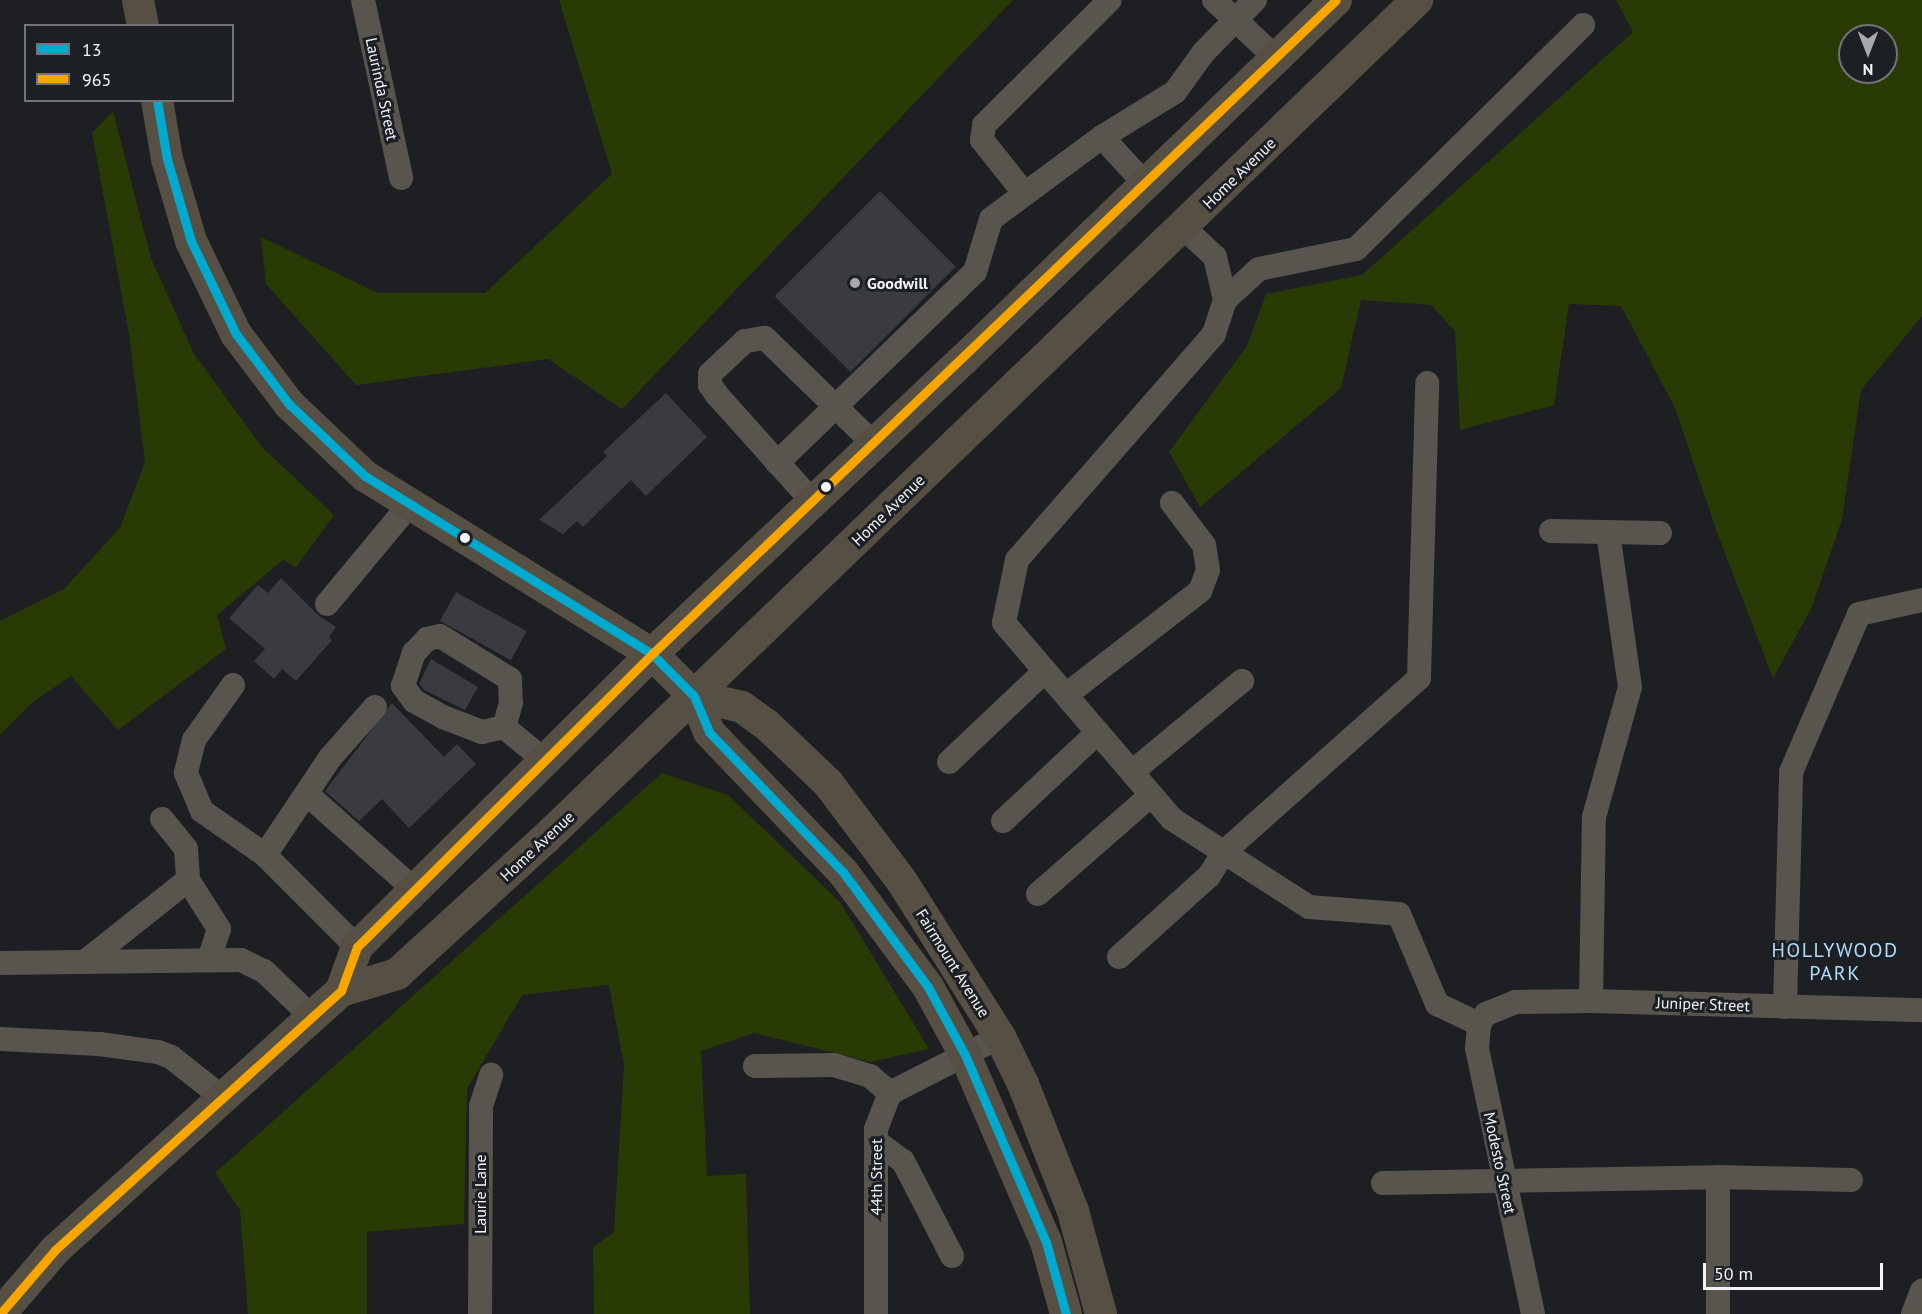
<!DOCTYPE html>
<style>
body{margin:0}
#map{position:relative;width:1922px;height:1314px;overflow:hidden;background:#1d1f22;font-family:"PT Sans",sans-serif}
div>[style]{position:absolute}
.green>*{inset:0;background:#293a05}
.building>*{inset:0;background:#3a3b3e;transform-origin:0 0}
.minor>*{height:24px;margin:-12px;padding:0 12px;transform-origin:12px;border-radius:12px;background:#58544e}
.major>*{height:32px;margin:-16px;padding:0 16px;transform-origin:16px;border-radius:16px;background:#564f44}
.bus-1>*{height:9px;margin:-4.5px;padding:0 4.5px;transform-origin:4.5px;border-radius:4.5px;background:#00a9ce}
.bus-2>*{height:9px;margin:-4.5px;padding:0 4.5px;transform-origin:4.5px;border-radius:4.5px;background:#f7a600}
.dots>*{width:16px;height:16px;translate:-50% -50%;box-sizing:border-box;border:3px solid #1c1f23;border-radius:50%}
span{translate:-50% -50%;white-space:nowrap;text-align:center;line-height:1.15;-webkit-text-stroke:6px #1c1f23;paint-order:stroke}
.street-label{font-size:16px;color:#f2f4f7}
.poi-label{font-size:16px;color:#f2f4f7;font-weight:700}
.left{translate:0 -50%;text-align:left}
.quarter-label{font-size:20px;color:#b1ddf9;letter-spacing:1.5px}
.legend{position:absolute;left:24px;top:24px;width:210px;height:78px;box-sizing:border-box;background:#1c1f23;border:2px solid #727478;margin:0;padding:8px 10px;list-style:none;font-size:18px;color:#f2f4f7}
.legend li{display:flex;align-items:center;gap:12px;height:30px}
.legend b{width:30px;border:2px solid #727478}
.north{position:absolute;left:1838px;top:24px;width:60px;height:60px;box-sizing:border-box;background:#1c1f23;border:2px solid #727478;border-radius:50%;rotate:180deg;font-size:16px;font-weight:700;line-height:24px;text-align:center;color:#f2f4f7}
.north::after{content:'';display:block;margin:auto;width:21px;height:27px;background:#a7a9ac;clip-path:polygon(50% 0,100% 100%,50% 72%,0 100%)}
.scale{position:absolute;left:1703px;top:1263px;width:180px;height:27px;box-sizing:border-box;border:3px solid #f2f4f7;border-top:0;padding-left:8px;font-size:18px;line-height:21px;white-space:nowrap;color:#f2f4f7;-webkit-text-stroke:4px #1c1f23;paint-order:stroke}
</style>
<div id="map">
<div class="green">
<i style="clip-path:polygon(559px 0,1013px 0,622px 409px,548px 359px,356px 385px,266px 284px,261px 237px,378px 293px,485px 293px,612px 174px)"></i>
<i style="clip-path:polygon(evenodd,1616px 0,1922px 0,1922px 316px,1861px 390px,1842px 519px,1812px 607px,1773px 678px,1718px 535px,1675px 408px,1621px 306px,1569px 304px,1554px 405px,1460px 430px,1455px 331px,1431px 305px,1361px 300px,1341px 388px,1200px 507px,1169px 452px,1247px 346px,1266px 294px,1362px 275px,1633px 32px,1616px 0,1850px 36px,1886px 36px,1886px 72px,1850px 72px,1850px 36px)"></i>
<i style="clip-path:polygon(113px 111px,151px 258px,194px 354px,262px 447px,334px 515px,296px 567px,283px 560px,217px 615px,226px 649px,118px 730px,71px 676px,33px 702px,0 735px,0 621px,64px 589px,120px 528px,145px 462px,129px 334px,92px 133px)"></i>
<i style="clip-path:polygon(662px 773px,728px 795px,840px 902px,929px 1049px,871px 1062px,754px 1033px,701px 1051px,707px 1176px,746px 1174px,750px 1314px,594px 1314px,593px 1247px,614px 1232px,624px 1065px,609px 985px,522px 995px,467px 1089px,464px 1224px,367px 1232px,367px 1314px,248px 1314px,240px 1210px,215px 1173px)"></i>
</div>
<div class="building">
<i style="left:880px;top:191px;width:107px;height:149px;rotate:45deg"></i>
<i style="clip-path:polygon(666px 393px,707px 437px,646px 496px,631px 480px,583px 527px,577px 521px,563px 534px,539px 520px,607px 456px,603px 452px)"></i>
<i style="clip-path:polygon(281px 578px,318px 615px,336px 627px,329px 637px,332px 640px,296px 681px,282px 669px,274px 679px,254px 661px,265px 649px,229px 618px,258px 585px,268px 593px)"></i>
<i style="left:456px;top:592px;width:81px;height:33px;rotate:29deg"></i>
<i style="clip-path:polygon(431px 659px,478px 687px,465px 710px,424px 690px,419px 684px)"></i>
<i style="clip-path:polygon(392px 703px,444px 757px,457px 744px,476px 764px,409px 828px,382px 799px,359px 821px,325px 791px)"></i>
</div>
<div class="minor">
<i style="left:363px;top:0;width:182px;rotate:77.9deg"></i>
<i style="left:1214px;top:0;width:85px;rotate:43.1deg"></i>
<i style="left:1102px;top:137px;width:64px;rotate:47.5deg"></i>
<i style="left:1025px;top:194px;width:69px;rotate:-128.5deg"></i>
<i style="left:982px;top:140px;width:15px;rotate:-82deg"></i>
<i style="left:984px;top:125px;width:177px;rotate:-44.8deg"></i>
<i style="left:1183px;top:227px;width:44px;rotate:43.2deg"></i>
<i style="left:1215px;top:257px;width:44px;rotate:76.9deg"></i>
<i style="left:1225px;top:300px;width:36px;rotate:108deg"></i>
<i style="left:1214px;top:334px;width:300px;rotate:131.1deg"></i>
<i style="left:1017px;top:560px;width:64px;rotate:101.7deg"></i>
<i style="left:1004px;top:623px;width:258px;rotate:49.4deg"></i>
<i style="left:1172px;top:819px;width:163px;rotate:32.7deg"></i>
<i style="left:1309px;top:907px;width:90px;rotate:4.4deg"></i>
<i style="left:1399px;top:914px;width:98px;rotate:67.1deg"></i>
<i style="left:1437px;top:1004px;width:47px;rotate:25.5deg"></i>
<i style="left:1225px;top:300px;width:46px;rotate:-42.4deg"></i>
<i style="left:1259px;top:269px;width:99px;rotate:-11.7deg"></i>
<i style="left:1356px;top:249px;width:319px;rotate:-44.6deg"></i>
<i style="left:777px;top:463px;width:275px;rotate:-44deg"></i>
<i style="left:975px;top:272px;width:55px;rotate:-73.2deg"></i>
<i style="left:991px;top:219px;width:138px;rotate:-36.5deg"></i>
<i style="left:1102px;top:137px;width:86px;rotate:-31.7deg"></i>
<i style="left:1175px;top:92px;width:49px;rotate:-54.1deg"></i>
<i style="left:1204px;top:52px;width:73px;rotate:-45.6deg"></i>
<i style="left:813px;top:502px;width:144px;rotate:-131.9deg"></i>
<i style="left:717px;top:395px;width:12px;rotate:-125deg"></i>
<i style="left:710px;top:385px;width:11px;rotate:-90deg"></i>
<i style="left:710px;top:374px;width:48px;rotate:-43.3deg"></i>
<i style="left:745px;top:341px;width:20px;rotate:-9deg"></i>
<i style="left:765px;top:338px;width:152px;rotate:44.2deg"></i>
<i style="left:1551px;top:531px;width:109px;rotate:1.1deg"></i>
<i style="left:327px;top:604px;width:130px;rotate:-50.3deg"></i>
<i style="left:233px;top:685px;width:67px;rotate:125.3deg"></i>
<i style="left:194px;top:740px;width:34px;rotate:104deg"></i>
<i style="left:186px;top:773px;width:41px;rotate:67.2deg"></i>
<i style="left:202px;top:811px;width:77px;rotate:34.9deg"></i>
<i style="left:265px;top:855px;width:130px;rotate:45deg"></i>
<i style="left:1066px;top:695px;width:170px;rotate:-37.8deg"></i>
<i style="left:1200px;top:591px;width:22px;rotate:-69deg"></i>
<i style="left:1208px;top:570px;width:25px;rotate:-99deg"></i>
<i style="left:1204px;top:545px;width:53px;rotate:-127.3deg"></i>
<i style="left:504px;top:727px;width:23px;rotate:167deg"></i>
<i style="left:482px;top:732px;width:42px;rotate:-159deg"></i>
<i style="left:443px;top:717px;width:33px;rotate:-151deg"></i>
<i style="left:414px;top:701px;width:19px;rotate:-126deg"></i>
<i style="left:403px;top:686px;width:35px;rotate:-72deg"></i>
<i style="left:414px;top:653px;width:19px;rotate:-47deg"></i>
<i style="left:427px;top:639px;width:13px;rotate:-13deg"></i>
<i style="left:440px;top:636px;width:82px;rotate:31.6deg"></i>
<i style="left:510px;top:679px;width:24px;rotate:88deg"></i>
<i style="left:511px;top:703px;width:25px;rotate:106deg"></i>
<i style="left:504px;top:727px;width:52px;rotate:39.5deg"></i>
<i style="left:949px;top:762px;width:132px;rotate:-43.5deg"></i>
<i style="left:1132px;top:772px;width:143px;rotate:-39.6deg"></i>
<i style="left:308px;top:795px;width:143px;rotate:41.6deg"></i>
<i style="left:162px;top:819px;width:38px;rotate:51deg"></i>
<i style="left:186px;top:849px;width:31px;rotate:86deg"></i>
<i style="left:188px;top:880px;width:58px;rotate:57.7deg"></i>
<i style="left:219px;top:929px;width:32px;rotate:108deg"></i>
<i style="left:1003px;top:821px;width:130px;rotate:-43.1deg"></i>
<i style="left:265px;top:855px;width:117px;rotate:-56.2deg"></i>
<i style="left:330px;top:758px;width:68px;rotate:-48.6deg"></i>
<i style="left:1038px;top:894px;width:150px;rotate:-41.2deg"></i>
<i style="left:1119px;top:957px;width:121px;rotate:-42deg"></i>
<i style="left:1209px;top:876px;width:28px;rotate:-58deg"></i>
<i style="left:1224px;top:852px;width:261px;rotate:-41.7deg"></i>
<i style="left:1419px;top:678px;width:295px;rotate:-88.4deg"></i>
<i style="left:86px;top:961px;width:130px;rotate:-38.5deg"></i>
<i style="left:0;top:963px;width:241px;rotate:-0.7deg"></i>
<i style="left:241px;top:960px;width:25px;rotate:26deg"></i>
<i style="left:264px;top:971px;width:66px;rotate:43.8deg"></i>
<i style="left:1591px;top:1001px;width:184px;rotate:-89.1deg"></i>
<i style="left:1594px;top:817px;width:135px;rotate:-74.5deg"></i>
<i style="left:1630px;top:687px;width:156px;rotate:-98.1deg"></i>
<i style="left:1785px;top:1007px;width:235px;rotate:-88.5deg"></i>
<i style="left:1791px;top:772px;width:172px;rotate:-66.7deg"></i>
<i style="left:1859px;top:614px;width:65px;rotate:-12.5deg"></i>
<i style="left:0;top:1039px;width:99px;rotate:2.9deg"></i>
<i style="left:99px;top:1044px;width:60px;rotate:7.7deg"></i>
<i style="left:158px;top:1052px;width:14px;rotate:21deg"></i>
<i style="left:171px;top:1057px;width:66px;rotate:38.3deg"></i>
<i style="left:755px;top:1066px;width:79px;rotate:-0.7deg"></i>
<i style="left:834px;top:1065px;width:38px;rotate:17deg"></i>
<i style="left:870px;top:1076px;width:26px;rotate:40deg"></i>
<i style="left:876px;top:1141px;width:34px;rotate:37deg"></i>
<i style="left:903px;top:1161px;width:107px;rotate:62.7deg"></i>
<i style="left:1383px;top:1183px;width:335px;rotate:-1deg"></i>
<i style="left:1718px;top:1177px;width:133px;rotate:1.3deg"></i>
<i style="left:480px;top:1314px;width:208px;rotate:-89.7deg"></i>
<i style="left:481px;top:1106px;width:33px;rotate:-72deg"></i>
<i style="left:876px;top:1314px;width:185px;rotate:-90deg"></i>
<i style="left:876px;top:1129px;width:39px;rotate:-69deg"></i>
<i style="left:890px;top:1093px;width:123px;rotate:-27deg"></i>
<i style="left:1533px;top:1314px;width:272px;rotate:-101.9deg"></i>
<i style="left:1477px;top:1048px;width:24px;rotate:-85deg"></i>
<i style="left:1479px;top:1024px;width:12px;rotate:-55deg"></i>
<i style="left:1486px;top:1014px;width:31px;rotate:-22deg"></i>
<i style="left:1515px;top:1002px;width:76px;rotate:-0.8deg"></i>
<i style="left:1591px;top:1001px;width:331px;rotate:1.6deg"></i>
<i style="left:1718px;top:1314px;width:137px;rotate:-90deg"></i>
<i style="left:1913px;top:1314px;width:25px;rotate:-69deg"></i>
</div>
<div class="major">
<i style="left:138px;top:0;width:26px;rotate:79deg"></i>
<i style="left:157px;top:100px;width:60px;rotate:80.4deg"></i>
<i style="left:167px;top:159px;width:85px;rotate:73.7deg"></i>
<i style="left:191px;top:241px;width:103px;rotate:64.2deg"></i>
<i style="left:236px;top:334px;width:88px;rotate:52.9deg"></i>
<i style="left:289px;top:404px;width:105px;rotate:43.5deg"></i>
<i style="left:365px;top:476px;width:338px;rotate:31.8deg"></i>
<i style="left:652px;top:654px;width:59px;rotate:45deg"></i>
<i style="left:694px;top:696px;width:39px;rotate:67deg"></i>
<i style="left:709px;top:732px;width:194px;rotate:46.3deg"></i>
<i style="left:843px;top:872px;width:143px;rotate:53.5deg"></i>
<i style="left:928px;top:987px;width:77px;rotate:61.4deg"></i>
<i style="left:965px;top:1055px;width:204px;rotate:66.6deg"></i>
<i style="left:1046px;top:1242px;width:75px;rotate:74.5deg"></i>
<i style="left:694px;top:696px;width:49px;rotate:12.9deg"></i>
<i style="left:742px;top:707px;width:31px;rotate:36deg"></i>
<i style="left:767px;top:725px;width:84px;rotate:43.6deg"></i>
<i style="left:828px;top:783px;width:125px;rotate:53.1deg"></i>
<i style="left:903px;top:883px;width:182px;rotate:57.8deg"></i>
<i style="left:1000px;top:1037px;width:52px;rotate:63.9deg"></i>
<i style="left:1023px;top:1084px;width:136px;rotate:68.5deg"></i>
<i style="left:1073px;top:1211px;width:107px;rotate:74.8deg"></i>
<i style="left:341px;top:991px;width:47px;rotate:-70deg"></i>
<i style="left:357px;top:947px;width:416px;rotate:-44.8deg"></i>
<i style="left:652px;top:654px;width:429px;rotate:-43.4deg"></i>
<i style="left:964px;top:359px;width:517px;rotate:-43.98deg"></i>
<i style="left:0;top:1314px;width:84px;rotate:-49.3deg"></i>
<i style="left:55px;top:1250px;width:347px;rotate:-42.2deg"></i>
<i style="left:312px;top:1017px;width:39px;rotate:-42deg"></i>
<i style="left:341px;top:991px;width:59px;rotate:-16.9deg"></i>
<i style="left:397px;top:974px;width:202px;rotate:-42.4deg"></i>
<i style="left:546px;top:838px;width:1209px;rotate:-43.89deg"></i>
</div>
<div class="bus-1">
<i style="left:157px;top:100px;width:60px;rotate:80.4deg"></i>
<i style="left:167px;top:159px;width:85px;rotate:73.7deg"></i>
<i style="left:191px;top:241px;width:103px;rotate:64.2deg"></i>
<i style="left:236px;top:334px;width:88px;rotate:52.9deg"></i>
<i style="left:289px;top:404px;width:105px;rotate:43.5deg"></i>
<i style="left:365px;top:476px;width:338px;rotate:31.8deg"></i>
<i style="left:652px;top:654px;width:59px;rotate:45deg"></i>
<i style="left:694px;top:696px;width:39px;rotate:67deg"></i>
<i style="left:709px;top:732px;width:194px;rotate:46.3deg"></i>
<i style="left:843px;top:872px;width:143px;rotate:53.5deg"></i>
<i style="left:928px;top:987px;width:77px;rotate:61.4deg"></i>
<i style="left:965px;top:1055px;width:204px;rotate:66.6deg"></i>
<i style="left:1046px;top:1242px;width:75px;rotate:74.5deg"></i>
</div>
<div class="bus-2">
<i style="left:0;top:1314px;width:84px;rotate:-49.3deg"></i>
<i style="left:55px;top:1250px;width:386px;rotate:-42.2deg"></i>
<i style="left:341px;top:991px;width:47px;rotate:-70deg"></i>
<i style="left:357px;top:947px;width:416px;rotate:-44.8deg"></i>
<i style="left:652px;top:654px;width:946px;rotate:-43.72deg"></i>
</div>
<div class="dots">
<i style="left:855px;top:283px;background:#a7a9ac"></i>
<i style="left:826px;top:487px;background:#f2f4f7"></i>
<i style="left:465px;top:538px;background:#f2f4f7"></i>
</div>
<div class="street-label">
<span style="left:382px;top:89px;rotate:78deg">Laurinda Street</span>
<span style="left:1239px;top:173px;rotate:-44deg">Home Avenue</span>
<span style="left:888px;top:510px;rotate:-44deg">Home Avenue</span>
<span style="left:537px;top:846px;rotate:-43deg">Home Avenue</span>
<span style="left:953px;top:963px;rotate:58deg">Fairmount Avenue</span>
<span style="left:1703px;top:1004px;rotate:2deg">Juniper Street</span>
<span style="left:1500px;top:1163px;rotate:78deg">Modesto Street</span>
<span style="left:876px;top:1177px;rotate:-90deg">44th Street</span>
<span style="left:480px;top:1194px;rotate:-90deg">Laurie Lane</span>
</div>
<div class="poi-label">
<span class="left" style="left:867px;top:283px">Goodwill</span>
</div>
<div class="quarter-label">
<span style="left:1835px;top:962px">HOLLYWOOD<br>PARK</span>
</div>
<ul class="legend">
<li><b style="height:8px;background:#00a9ce"></b>13</li>
<li><b style="height:8px;background:#f7a600"></b>965</li>
</ul>
<div class="north">N</div>
<div class="scale">50 m</div>
</div>
